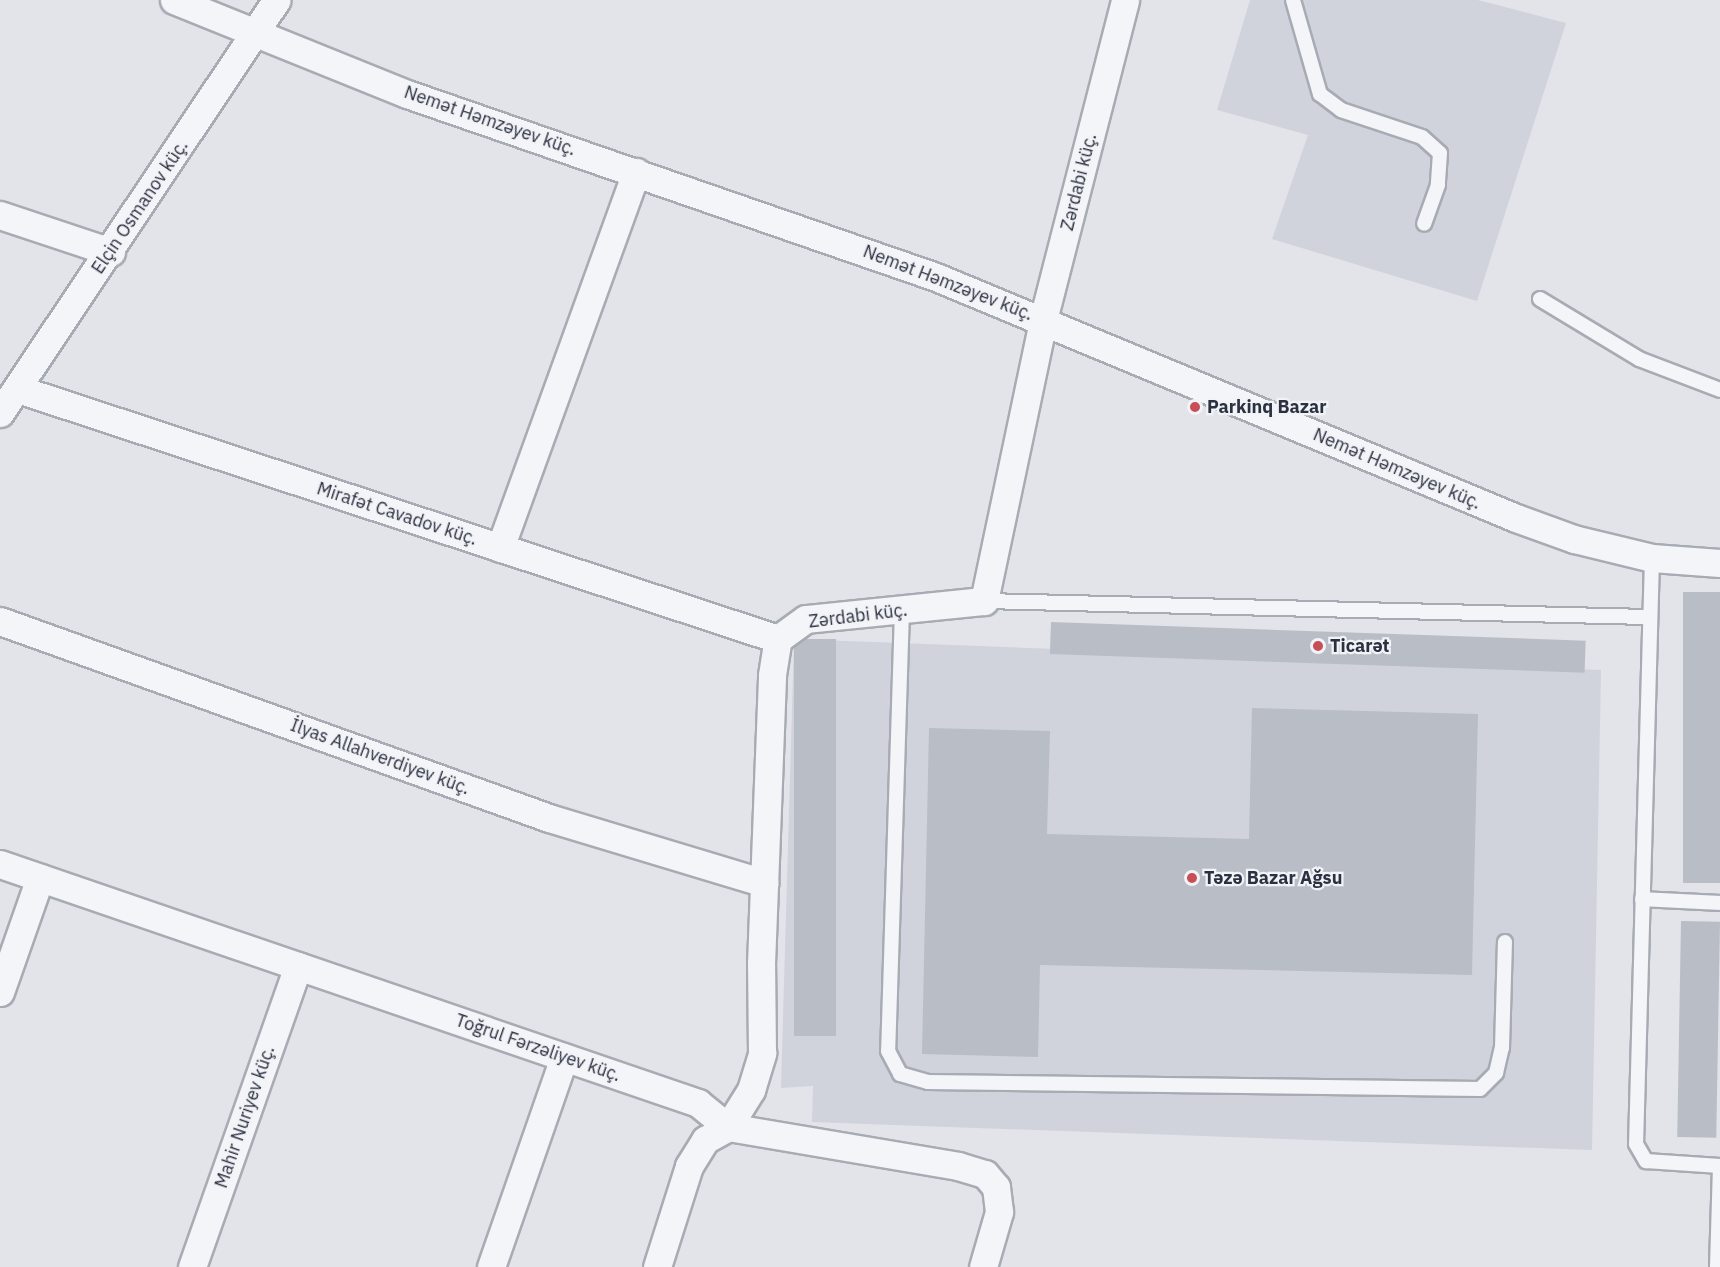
<!DOCTYPE html>
<meta charset="utf-8">
<style>
body{margin:0}
#map{position:relative;width:1720px;height:1267px;overflow:hidden;background:#e2e4e9;font-family:"IBM Plex Sans",sans-serif}
div>[style]{position:absolute}
.built>*{inset:0;background:#d0d3db}
.building>*{inset:0;background:#b9bdc6;transform-origin:0 0}
.roads{filter:drop-shadow(2px 0 #a7abb3) drop-shadow(-2px 0 #a7abb3) drop-shadow(0 2px #a7abb3) drop-shadow(0 -2px #a7abb3)}
.lane>*{height:14px;margin:-7px;padding:0 7px;transform-origin:7px;border-radius:7px;background:#f4f5f8}
.street>*{height:27px;margin:-13.5px;padding:0 13.5px;transform-origin:13.5px;border-radius:13.5px;background:#f4f5f8}
.dots>*{width:16px;height:16px;translate:-50% -50%;box-sizing:border-box;border:3px solid #f1f3f7;border-radius:50%}
span{translate:-50% -50%;white-space:nowrap;text-align:center;line-height:1.15;-webkit-text-stroke:4.5px #f1f3f7;paint-order:stroke}
.street-label{font-size:18px;color:#2b3140}
.poi-label{font-size:18px;color:#2b3140;font-weight:700}
.left{translate:0 -50%;text-align:left}
</style>
<div id="map">
<div class="built">
<i style="clip-path:polygon(1250px 0,1478px 0,1566px 23px,1477px 301px,1272px 239px,1308px 135px,1217px 110px)"></i>
<i style="clip-path:polygon(794px 639px,1601px 670px,1592px 1150px,812px 1122px,813px 1086px,781px 1088px)"></i>
</div>
<div class="building">
<i style="left:1683px;top:592px;width:37px;height:291px"></i>
<i style="left:1051px;top:622px;width:535px;height:32px;rotate:2deg"></i>
<i style="left:794px;top:639px;width:42px;height:397px"></i>
<i style="clip-path:polygon(1252px 708px,1478px 714px,1472px 975px,1040px 965px,1038px 1057px,922px 1054px,929px 728px,1050px 731px,1047px 834px,1249px 839px)"></i>
<i style="left:1681px;top:921px;width:39px;height:216px;rotate:1deg"></i>
</div>
<div class="roads">
<div class="lane">
<i style="left:1293px;top:0;width:98px;rotate:74deg"></i>
<i style="left:1320px;top:94px;width:26px;rotate:37deg"></i>
<i style="left:1341px;top:110px;width:85px;rotate:18.4deg"></i>
<i style="left:1422px;top:137px;width:24px;rotate:42deg"></i>
<i style="left:1440px;top:153px;width:32px;rotate:94deg"></i>
<i style="left:1438px;top:185px;width:41px;rotate:109.7deg"></i>
<i style="left:1540px;top:299px;width:116px;rotate:31.2deg"></i>
<i style="left:1639px;top:359px;width:87px;rotate:20.9deg"></i>
<i style="left:1652px;top:558px;width:586px;rotate:91.56deg"></i>
<i style="left:1636px;top:1144px;width:20px;rotate:60deg"></i>
<i style="left:1646px;top:1161px;width:74px;rotate:3.9deg"></i>
<i style="left:984px;top:601px;width:664px;rotate:1.38deg"></i>
<i style="left:902px;top:610px;width:441px;rotate:91.8deg"></i>
<i style="left:888px;top:1051px;width:26px;rotate:62deg"></i>
<i style="left:900px;top:1074px;width:29px;rotate:16deg"></i>
<i style="left:928px;top:1082px;width:552px;rotate:0.73deg"></i>
<i style="left:1480px;top:1089px;width:23px;rotate:-45deg"></i>
<i style="left:1496px;top:1073px;width:26px;rotate:-77deg"></i>
<i style="left:1502px;top:1048px;width:106px;rotate:-88.4deg"></i>
<i style="left:1642px;top:899px;width:78px;rotate:2.9deg"></i>
<i style="left:1717px;top:1267px;width:101px;rotate:-88.3deg"></i>
</div>
<div class="street">
<i style="left:174px;top:0;width:251px;rotate:22deg"></i>
<i style="left:407px;top:94px;width:560px;rotate:19.08deg"></i>
<i style="left:936px;top:277px;width:628px;rotate:22.56deg"></i>
<i style="left:1516px;top:518px;width:62px;rotate:19.9deg"></i>
<i style="left:1574px;top:539px;width:80px;rotate:13.7deg"></i>
<i style="left:1652px;top:558px;width:68px;rotate:4.2deg"></i>
<i style="left:0;top:215px;width:117px;rotate:18.4deg"></i>
<i style="left:18px;top:389px;width:800px;rotate:18.21deg"></i>
<i style="left:0;top:413px;width:497px;rotate:-56.2deg"></i>
<i style="left:500px;top:548px;width:400px;rotate:-70.1deg"></i>
<i style="left:0;top:621px;width:583px;rotate:19.74deg"></i>
<i style="left:549px;top:818px;width:225px;rotate:16.8deg"></i>
<i style="left:0;top:864px;width:738px;rotate:18.9deg"></i>
<i style="left:698px;top:1103px;width:38px;rotate:39deg"></i>
<i style="left:728px;top:1127px;width:233px;rotate:9.6deg"></i>
<i style="left:958px;top:1166px;width:28px;rotate:17deg"></i>
<i style="left:985px;top:1174px;width:17px;rotate:50deg"></i>
<i style="left:996px;top:1187px;width:25px;rotate:83deg"></i>
<i style="left:999px;top:1212px;width:57px;rotate:106.2deg"></i>
<i style="left:0;top:992px;width:121px;rotate:-70.7deg"></i>
<i style="left:192px;top:1267px;width:319px;rotate:-70.6deg"></i>
<i style="left:491px;top:1267px;width:222px;rotate:-70.8deg"></i>
<i style="left:657px;top:1267px;width:106px;rotate:-72.4deg"></i>
<i style="left:689px;top:1166px;width:31px;rotate:-58deg"></i>
<i style="left:705px;top:1140px;width:26px;rotate:-29deg"></i>
<i style="left:728px;top:1127px;width:44px;rotate:-58.1deg"></i>
<i style="left:751px;top:1090px;width:39px;rotate:-73deg"></i>
<i style="left:762px;top:1053px;width:89px;rotate:-90.6deg"></i>
<i style="left:761px;top:964px;width:289px;rotate:-87.8deg"></i>
<i style="left:772px;top:675px;width:36px;rotate:-81deg"></i>
<i style="left:778px;top:639px;width:34px;rotate:-36deg"></i>
<i style="left:806px;top:619px;width:179px;rotate:-5.8deg"></i>
<i style="left:984px;top:601px;width:287px;rotate:-78.1deg"></i>
<i style="left:1043px;top:320px;width:330px;rotate:-75.6deg"></i>
</div>
</div>
<div class="dots">
<i style="left:1195px;top:407px;background:#c74e57"></i>
<i style="left:1318px;top:646px;background:#c74e57"></i>
<i style="left:1192px;top:878px;background:#c74e57"></i>
</div>
<div class="street-label">
<span style="left:490px;top:121px;rotate:19deg">Nemət Həmzəyev küç.</span>
<span style="left:1079px;top:182px;rotate:-76deg">Zərdabi küç.</span>
<span style="left:140px;top:207px;rotate:-56deg">Elçin Osmanov küç.</span>
<span style="left:948px;top:283px;rotate:21deg">Nemət Həmzəyev küç.</span>
<span style="left:1397px;top:469px;rotate:23deg">Nemət Həmzəyev küç.</span>
<span style="left:397px;top:514px;rotate:18deg">Mirafət Cavadov küç.</span>
<span style="left:858px;top:616px;rotate:-7deg">Zərdabi küç.</span>
<span style="left:380px;top:757px;rotate:20deg">İlyas Allahverdiyev küç.</span>
<span style="left:538px;top:1048px;rotate:19deg">Toğrul Fərzəliyev küç.</span>
<span style="left:245px;top:1117px;rotate:-71deg">Mahir Nuriyev küç.</span>
</div>
<div class="poi-label">
<span class="left" style="left:1207px;top:407px">Parkinq Bazar</span>
<span class="left" style="left:1330px;top:646px">Ticarət</span>
<span class="left" style="left:1204px;top:878px">Təzə Bazar Ağsu</span>
</div>
</div>
